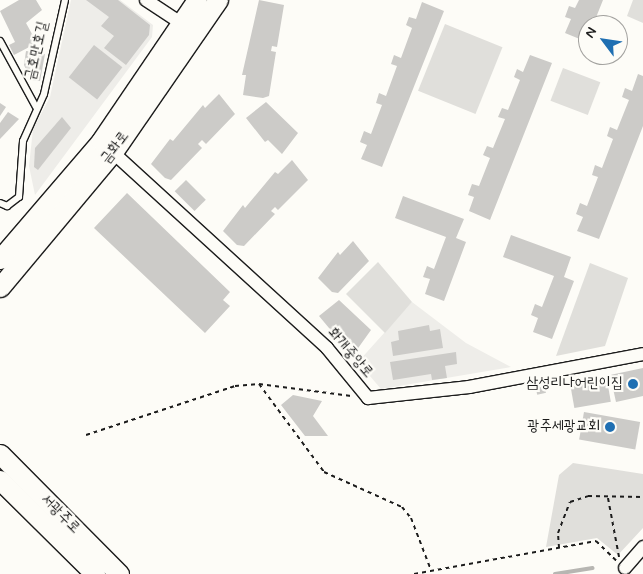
<!DOCTYPE html>
<meta charset="utf-8">
<style>
body{margin:0}
#map{position:relative;width:643px;height:574px;overflow:hidden;background:#fdfcf7;font-family:Mynerve,"Poor Story",sans-serif}
div>[style]{position:absolute}
.built>*{inset:0;background:#eeede9}
.green>*{inset:0;background:#e0dfdb;transform-origin:0 0}
.stream>*{height:4px;margin:-2px;padding:0 2px;transform-origin:2px;border-radius:2px;background:#b7b6b2}
.building>*{inset:0;background:#cccbc8;transform-origin:0 0}
.path>*{height:2px;margin-top:-1px;transform-origin:0;background:repeating-linear-gradient(90deg,#1c1c1c 0 4px,transparent 0 8px)}
.roads{filter:drop-shadow(1px 0 #1c1c1c) drop-shadow(-1px 0 #1c1c1c) drop-shadow(0 1px #1c1c1c) drop-shadow(0 -1px #1c1c1c)}
.service>*{height:6px;margin:-3px;padding:0 3px;transform-origin:3px;border-radius:3px;background:#fdfcf7}
.minor>*{height:12px;margin:-6px;padding:0 6px;transform-origin:6px;border-radius:6px;background:#fdfcf7}
.secondary>*{height:19px;margin:-9.5px;padding:0 9.5px;transform-origin:9.5px;border-radius:9.5px;background:#fdfcf7}
.dots>*{width:14px;height:14px;translate:-50% -50%;box-sizing:border-box;border:2px solid #fdfcf7;border-radius:50%}
span{translate:-50% -50%;white-space:nowrap;text-align:center;line-height:1.15;-webkit-text-stroke:4.5px #fdfcf7;paint-order:stroke}
.street-label{font-size:15px;color:#1c1c1c}
.poi-label{font-size:15px;color:#1c1c1c}
.right{translate:-100% -50%;text-align:right}
.north{position:absolute;left:578px;top:15px;width:50px;height:50px;box-sizing:border-box;background:#fdfcf7;border:1px solid #a3a29f;border-radius:50%;rotate:301deg;font-size:14px;font-weight:700;line-height:20px;text-align:center;color:#1c1c1c}
.north::after{content:'';display:block;margin:auto;width:18px;height:22px;background:#1f6fb2;clip-path:polygon(50% 0,100% 100%,50% 72%,0 100%)}
</style>
<div id="map">
<div class="built">
<i style="clip-path:polygon(71px 0,120px 0,153px 25px,152px 37px,35px 195px,29px 166px,33px 129px,50px 97px)"></i>
<i style="clip-path:polygon(412px 302px,466px 343px,511px 367px,381px 389px,358px 362px)"></i>
</div>
<div class="green">
<i style="clip-path:polygon(633px 0,643px 0,643px 23px,627px 16px)"></i>
<i style="left:445px;top:24px;width:62px;height:72px;rotate:22deg"></i>
<i style="left:563px;top:68px;width:40px;height:35px;rotate:21deg"></i>
<i style="clip-path:polygon(378px 262px,412px 302px,385px 333px,346px 294px)"></i>
<i style="clip-path:polygon(590px 263px,628px 278px,605px 346px,556px 356px)"></i>
<i style="clip-path:polygon(573px 463px,643px 474px,643px 528px,618px 555px,597px 538px,546px 547px,559px 475px)"></i>
</div>
<div class="stream">
<i style="left:555px;top:574px;width:38px;rotate:-9deg"></i>
</div>
<div class="building">
<i style="clip-path:polygon(19px 0,36px 0,42px 10px,26px 23px,37px 43px,14px 55px,9px 45px,15px 42px,0 11px)"></i>
<i style="clip-path:polygon(86px 0,118px 0,150px 25px,149px 35px,126px 65px,104px 48px,114px 36px,101px 26px,109px 17px)"></i>
<i style="clip-path:polygon(259px 0,284px 5px,277px 47px,272px 46px,271px 51px,276px 52px,269px 96px,263px 98px,243px 95px,246px 75px,242px 75px)"></i>
<i style="clip-path:polygon(579px 0,603px 0,593px 25px,588px 25px,587px 42px,565px 33px,571px 19px,565px 17px,569px 6px,575px 8px)"></i>
<i style="clip-path:polygon(422px 2px,444px 11px,382px 167px,361px 159px,367px 145px,360px 142px,364px 131px,371px 134px,382px 105px,376px 103px,379px 93px,386px 96px,397px 66px,391px 64px,394px 55px,401px 58px,412px 28px,406px 25px,409px 17px,416px 19px)"></i>
<i style="left:94px;top:45px;width:36px;height:41px;rotate:38deg"></i>
<i style="clip-path:polygon(26px 51px,45px 54px,40px 81px,31px 80px,24px 65px)"></i>
<i style="clip-path:polygon(530px 55px,552px 63px,490px 220px,469px 211px,474px 197px,468px 195px,472px 184px,479px 186px,490px 158px,483px 155px,487px 146px,493px 148px,505px 119px,498px 117px,502px 108px,508px 110px,520px 80px,514px 77px,517px 69px,523px 72px)"></i>
<i style="clip-path:polygon(638px 74px,643px 76px,643px 126px,599px 239px,577px 231px,583px 217px,576px 214px,580px 203px,587px 206px,598px 177px,592px 175px,595px 165px,602px 168px,613px 139px,607px 136px,610px 127px,617px 130px,629px 100px,622px 97px,625px 88px,632px 91px)"></i>
<i style="clip-path:polygon(219px 94px,235px 114px,206px 144px,202px 140px,198px 144px,202px 148px,171px 180px,165px 178px,151px 164px,170px 139px,173px 141px,203px 105px,205px 108px)"></i>
<i style="clip-path:polygon(266px 102px,298px 133px,282px 154px,268px 140px,265px 142px,246px 118px)"></i>
<i style="clip-path:polygon(0 103px,6px 107px,0 116px)"></i>
<i style="clip-path:polygon(8px 112px,19px 119px,0 139px,0 123px)"></i>
<i style="clip-path:polygon(62px 117px,71px 128px,38px 170px,34px 167px,35px 148px)"></i>
<i style="clip-path:polygon(292px 160px,308px 180px,278px 210px,275px 207px,271px 211px,275px 214px,244px 246px,237px 245px,223px 231px,243px 205px,245px 208px,275px 172px,278px 174px)"></i>
<i style="left:186px;top:180px;width:28px;height:16px;rotate:45deg"></i>
<i style="clip-path:polygon(127px 193px,230px 292px,223px 300px,230px 306px,205px 333px,94px 228px)"></i>
<i style="clip-path:polygon(403px 196px,464px 219px,456px 238px,466px 242px,444px 301px,425px 294px,430px 279px,423px 277px,427px 266px,434px 269px,446px 237px,395px 218px)"></i>
<i style="clip-path:polygon(511px 235px,571px 257px,564px 277px,574px 281px,552px 339px,533px 332px,538px 318px,531px 315px,535px 304px,542px 307px,554px 276px,503px 257px)"></i>
<i style="clip-path:polygon(353px 241px,369px 261px,338px 293px,332px 292px,318px 278px,338px 252px,340px 255px)"></i>
<i style="clip-path:polygon(339px 300px,371px 330px,356px 351px,341px 337px,339px 340px,319px 316px)"></i>
<i style="clip-path:polygon(429px 325px,430px 331px,440px 329px,443px 348px,393px 356px,391px 342px,399px 340px,398px 331px)"></i>
<i style="clip-path:polygon(456px 352px,457px 364px,445px 366px,447px 378px,432px 380px,431px 374px,393px 380px,390px 362px)"></i>
<i style="clip-path:polygon(643px 368px,643px 396px,616px 402px,610px 375px)"></i>
<i style="left:607px;top:380px;width:22px;height:37px;rotate:80deg"></i>
<i style="left:544px;top:384px;width:9px;height:9px;rotate:77deg"></i>
<i style="clip-path:polygon(293px 395px,322px 401px,313px 416px,328px 436px,305px 436px,281px 405px)"></i>
<i style="left:584px;top:412px;width:57px;height:28px;rotate:10deg"></i>
</div>
<div class="path">
<i style="left:259px;top:384px;width:109px;rotate:53.5deg"></i>
<i style="left:324px;top:472px;width:85px;rotate:24.2deg"></i>
<i style="left:402px;top:507px;width:14px;rotate:51deg"></i>
<i style="left:411px;top:518px;width:56px;rotate:69deg"></i>
<i style="left:86px;top:435px;width:157px;rotate:-18.2deg"></i>
<i style="left:235px;top:386px;width:24px;rotate:-5deg"></i>
<i style="left:259px;top:384px;width:93px;rotate:7.4deg"></i>
<i style="left:608px;top:498px;width:60px;rotate:79.4deg"></i>
<i style="left:559px;top:548px;width:15px;rotate:-94deg"></i>
<i style="left:558px;top:533px;width:33px;rotate:-69deg"></i>
<i style="left:570px;top:502px;width:19px;rotate:-18deg"></i>
<i style="left:588px;top:496px;width:55px;rotate:1deg"></i>
<i style="left:414px;top:574px;width:185px;rotate:-10.3deg"></i>
<i style="left:596px;top:541px;width:28px;rotate:44deg"></i>
</div>
<div class="roads">
<div class="service">
<i style="left:0;top:41px;width:75px;rotate:61.4deg"></i>
<i style="left:0;top:203px;width:8px;rotate:23deg"></i>
<i style="left:7px;top:206px;width:15px;rotate:-37deg"></i>
<i style="left:19px;top:197px;width:56px;rotate:-85.9deg"></i>
<i style="left:23px;top:141px;width:51px;rotate:-65.9deg"></i>
<i style="left:44px;top:94px;width:96px;rotate:-77.4deg"></i>
</div>
<div class="minor">
<i style="left:146px;top:0;width:49px;rotate:33.4deg"></i>
<i style="left:107px;top:147px;width:298px;rotate:42.4deg"></i>
<i style="left:327px;top:348px;width:65px;rotate:50.6deg"></i>
<i style="left:368px;top:398px;width:102px;rotate:-6.2deg"></i>
<i style="left:469px;top:387px;width:177px;rotate:-10.7deg"></i>
<i style="left:625px;top:568px;width:28px;rotate:-49deg"></i>
</div>
<div class="secondary">
<i style="left:0;top:259px;width:155px;rotate:-49.4deg"></i>
<i style="left:101px;top:141px;width:171px;rotate:-55.8deg"></i>
<i style="left:0;top:287px;width:176px;rotate:-50.1deg"></i>
<i style="left:113px;top:152px;width:185px;rotate:-55.4deg"></i>
<i style="left:0;top:454px;width:169px;rotate:45.2deg"></i>
<i style="left:0;top:480px;width:134px;rotate:44.7deg"></i>
</div>
</div>
<div class="dots">
<i style="left:633px;top:384px;background:#1f6fb2"></i>
<i style="left:610px;top:427px;background:#1f6fb2"></i>
</div>
<div class="street-label">
<span style="left:37px;top:51px;rotate:-77deg">금호만호길</span>
<span style="left:115px;top:148px;rotate:-53deg">금화로</span>
<span style="left:350px;top:353px;rotate:49deg">화개중앙로</span>
<span style="left:60px;top:514px;rotate:45deg">서광주로</span>
</div>
<div class="poi-label">
<span class="right" style="left:623px;top:384px">삼성리나어린이집</span>
<span class="right" style="left:600px;top:427px">광주세광교회</span>
</div>
<div class="north">N</div>
</div>
